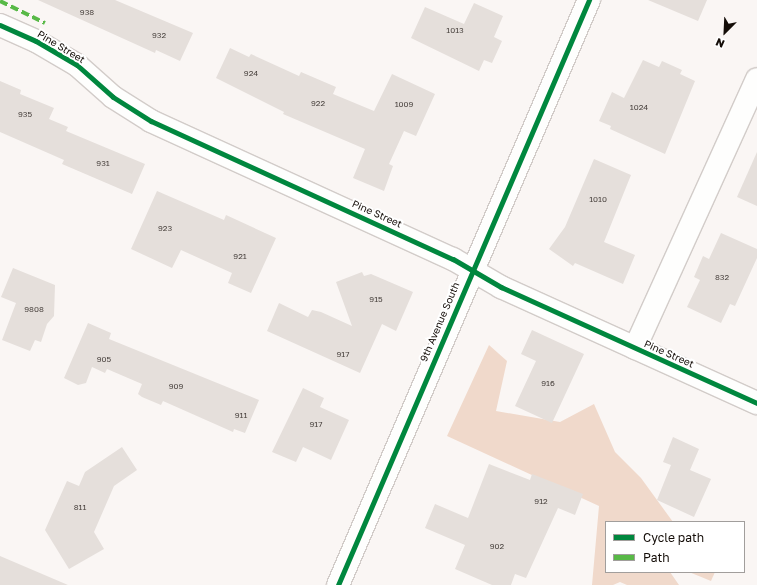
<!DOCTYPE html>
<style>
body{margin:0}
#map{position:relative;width:757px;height:585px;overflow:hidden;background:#faf6f4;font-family:"Golos Text",sans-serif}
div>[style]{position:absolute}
.green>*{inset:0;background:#f0d9cb}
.building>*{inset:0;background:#e5dfdb}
.roads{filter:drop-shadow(1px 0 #d2ccc9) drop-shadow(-1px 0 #d2ccc9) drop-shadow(0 1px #d2ccc9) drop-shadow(0 -1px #d2ccc9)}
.minor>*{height:22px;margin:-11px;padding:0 11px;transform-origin:11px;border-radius:11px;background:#fefefd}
.major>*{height:22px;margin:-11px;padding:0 11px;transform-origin:11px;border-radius:11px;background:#fefefd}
.quiet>*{height:4px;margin-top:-2px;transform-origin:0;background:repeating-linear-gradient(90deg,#58b947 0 8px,transparent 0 12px)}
.cycleway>*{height:5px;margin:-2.5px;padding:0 2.5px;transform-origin:2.5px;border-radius:2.5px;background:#00873e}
span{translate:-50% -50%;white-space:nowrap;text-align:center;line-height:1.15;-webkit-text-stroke:4px #fff;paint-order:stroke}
.number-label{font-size:8px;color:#49423e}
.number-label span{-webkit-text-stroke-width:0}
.street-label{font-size:10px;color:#140d08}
.legend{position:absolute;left:605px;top:521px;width:140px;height:52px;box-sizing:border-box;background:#fff;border:1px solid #a19e9c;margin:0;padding:5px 7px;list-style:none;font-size:12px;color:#140d08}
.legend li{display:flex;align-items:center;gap:8px;height:20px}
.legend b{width:20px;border:1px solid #a19e9c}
.north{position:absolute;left:705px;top:12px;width:40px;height:40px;-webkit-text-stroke:3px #fff;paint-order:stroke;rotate:204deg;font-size:11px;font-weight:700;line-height:16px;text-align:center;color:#140d08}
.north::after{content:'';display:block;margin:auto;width:14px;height:18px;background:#140d08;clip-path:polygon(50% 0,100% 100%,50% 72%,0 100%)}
</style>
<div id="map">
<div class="green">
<i style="clip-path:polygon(489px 345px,507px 361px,496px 411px,560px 422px,594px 404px,615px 452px,641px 478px,673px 522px,606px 522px,606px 572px,670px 572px,679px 585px,627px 585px,620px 582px,613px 585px,592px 585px,599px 506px,447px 436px)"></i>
<i style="clip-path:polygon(689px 572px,715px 572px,711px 581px)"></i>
</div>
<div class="building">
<i style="clip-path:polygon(38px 0,115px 0,193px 33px,180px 61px,156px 50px,155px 53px)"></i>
<i style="clip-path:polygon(648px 0,707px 0,698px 21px)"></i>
<i style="clip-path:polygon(474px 3px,503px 16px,494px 37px,502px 41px,492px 63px,484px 60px,479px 71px,411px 38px,425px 7px,464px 24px)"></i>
<i style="clip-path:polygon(230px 48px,249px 57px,251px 54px,299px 76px,301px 72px,336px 87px,333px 94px,374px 111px,392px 74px,435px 94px,416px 136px,404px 131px,389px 164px,393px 166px,384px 191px,353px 178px,365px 149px,283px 114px,284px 112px,216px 78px)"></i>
<i style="clip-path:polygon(643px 60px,659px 67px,662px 61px,682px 70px,680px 74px,695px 81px,665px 154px,610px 129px,611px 126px,599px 121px,612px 92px,624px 98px)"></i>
<i style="clip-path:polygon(0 81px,21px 90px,20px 94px,54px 108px,49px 119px,68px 127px,66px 131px,145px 164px,132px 194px,62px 164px,64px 160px,0 132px)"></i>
<i style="clip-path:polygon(757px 152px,757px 206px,737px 197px)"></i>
<i style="clip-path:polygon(594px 159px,631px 175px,604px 242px,635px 255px,623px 284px,575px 263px,573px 266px,549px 249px,565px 227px)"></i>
<i style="clip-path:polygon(157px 191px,224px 220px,226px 215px,276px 238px,251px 293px,228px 283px,232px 273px,181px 250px,172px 268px,131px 249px)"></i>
<i style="clip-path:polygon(721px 233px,757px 249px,757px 258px,735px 306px,730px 304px,721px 323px,687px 307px,700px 280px,694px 277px,703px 256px,709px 259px)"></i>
<i style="clip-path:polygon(13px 268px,55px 285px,54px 316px,47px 324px,41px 342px,35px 340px,30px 351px,2px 340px,16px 303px,1px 297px)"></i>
<i style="clip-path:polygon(362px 272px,364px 276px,371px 274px,413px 292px,396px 331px,382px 324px,360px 373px,267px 331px,279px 303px,308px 317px,312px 310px,321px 312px,352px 326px,336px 282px)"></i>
<i style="clip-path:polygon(88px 323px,111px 333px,109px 339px,259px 400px,245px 433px,234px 429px,233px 432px,163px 401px,161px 405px,142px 397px,138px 394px,142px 384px,107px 369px,105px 373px,92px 367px,86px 383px,78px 385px,64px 378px)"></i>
<i style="clip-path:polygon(532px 330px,584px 354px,552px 423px,515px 406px,536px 361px,521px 354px)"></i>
<i style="clip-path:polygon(303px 388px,324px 398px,320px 407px,349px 420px,331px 460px,303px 447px,296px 462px,272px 452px)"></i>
<i style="clip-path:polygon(673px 437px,699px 449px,690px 470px,711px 479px,694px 517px,657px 500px,671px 465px,663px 462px)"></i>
<i style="clip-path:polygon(122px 447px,137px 470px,114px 486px,94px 532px,104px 549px,69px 569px,45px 530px,67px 481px,79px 486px,85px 472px)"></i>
<i style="clip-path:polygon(489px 464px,530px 480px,532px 474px,583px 494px,575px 515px,558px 508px,526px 578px,515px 574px,511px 585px,492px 585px,455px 569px,465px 545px,425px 528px,435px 504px,468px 518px)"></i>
<i style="clip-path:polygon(0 556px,68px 585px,0 585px)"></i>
</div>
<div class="roads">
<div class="minor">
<i style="left:0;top:25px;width:39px;rotate:24deg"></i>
<i style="left:36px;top:41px;width:48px;rotate:30.3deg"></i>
<i style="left:77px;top:65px;width:48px;rotate:41.6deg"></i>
<i style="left:113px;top:97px;width:45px;rotate:32.3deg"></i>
<i style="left:151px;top:121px;width:332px;rotate:24.6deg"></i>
<i style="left:453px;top:259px;width:56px;rotate:30.3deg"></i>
<i style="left:501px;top:287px;width:281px;rotate:24.4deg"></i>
<i style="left:635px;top:348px;width:295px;rotate:-65.6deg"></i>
</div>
<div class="major">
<i style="left:338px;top:585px;width:637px;rotate:-66.78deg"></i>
</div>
</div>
<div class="quiet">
<i style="left:0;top:1px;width:50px;rotate:26.1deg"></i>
</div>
<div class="cycleway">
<i style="left:0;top:25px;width:39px;rotate:24deg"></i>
<i style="left:36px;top:41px;width:48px;rotate:30.3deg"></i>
<i style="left:77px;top:65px;width:48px;rotate:41.6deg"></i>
<i style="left:113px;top:97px;width:45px;rotate:32.3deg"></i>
<i style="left:151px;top:121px;width:332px;rotate:24.6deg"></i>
<i style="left:453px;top:259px;width:56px;rotate:30.3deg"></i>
<i style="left:501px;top:287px;width:281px;rotate:24.4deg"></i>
<i style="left:338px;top:585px;width:637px;rotate:-66.78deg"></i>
</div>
<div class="number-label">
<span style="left:87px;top:13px">938</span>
<span style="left:455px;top:31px">1013</span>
<span style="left:159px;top:36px">932</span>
<span style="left:251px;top:74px">924</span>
<span style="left:318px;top:104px">922</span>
<span style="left:404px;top:105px">1009</span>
<span style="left:639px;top:108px">1024</span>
<span style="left:25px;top:115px">935</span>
<span style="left:103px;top:164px">931</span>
<span style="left:598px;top:200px">1010</span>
<span style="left:165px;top:229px">923</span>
<span style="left:240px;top:257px">921</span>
<span style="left:722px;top:278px">832</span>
<span style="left:376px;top:300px">915</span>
<span style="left:34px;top:310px">9808</span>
<span style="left:343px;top:355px">917</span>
<span style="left:104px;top:360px">905</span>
<span style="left:548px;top:384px">916</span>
<span style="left:176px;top:387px">909</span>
<span style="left:241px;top:416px">911</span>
<span style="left:316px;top:425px">917</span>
<span style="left:541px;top:502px">912</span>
<span style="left:80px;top:508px">811</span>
<span style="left:497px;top:547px">902</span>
</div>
<div class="street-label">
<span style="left:61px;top:47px;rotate:31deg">Pine Street</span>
<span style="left:377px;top:214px;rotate:24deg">Pine Street</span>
<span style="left:440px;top:322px;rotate:-67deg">9th Avenue South</span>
<span style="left:669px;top:354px;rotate:24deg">Pine Street</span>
</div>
<ul class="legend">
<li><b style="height:5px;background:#00873e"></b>Cycle path</li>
<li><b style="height:5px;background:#58b947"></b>Path</li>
</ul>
<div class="north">N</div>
</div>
